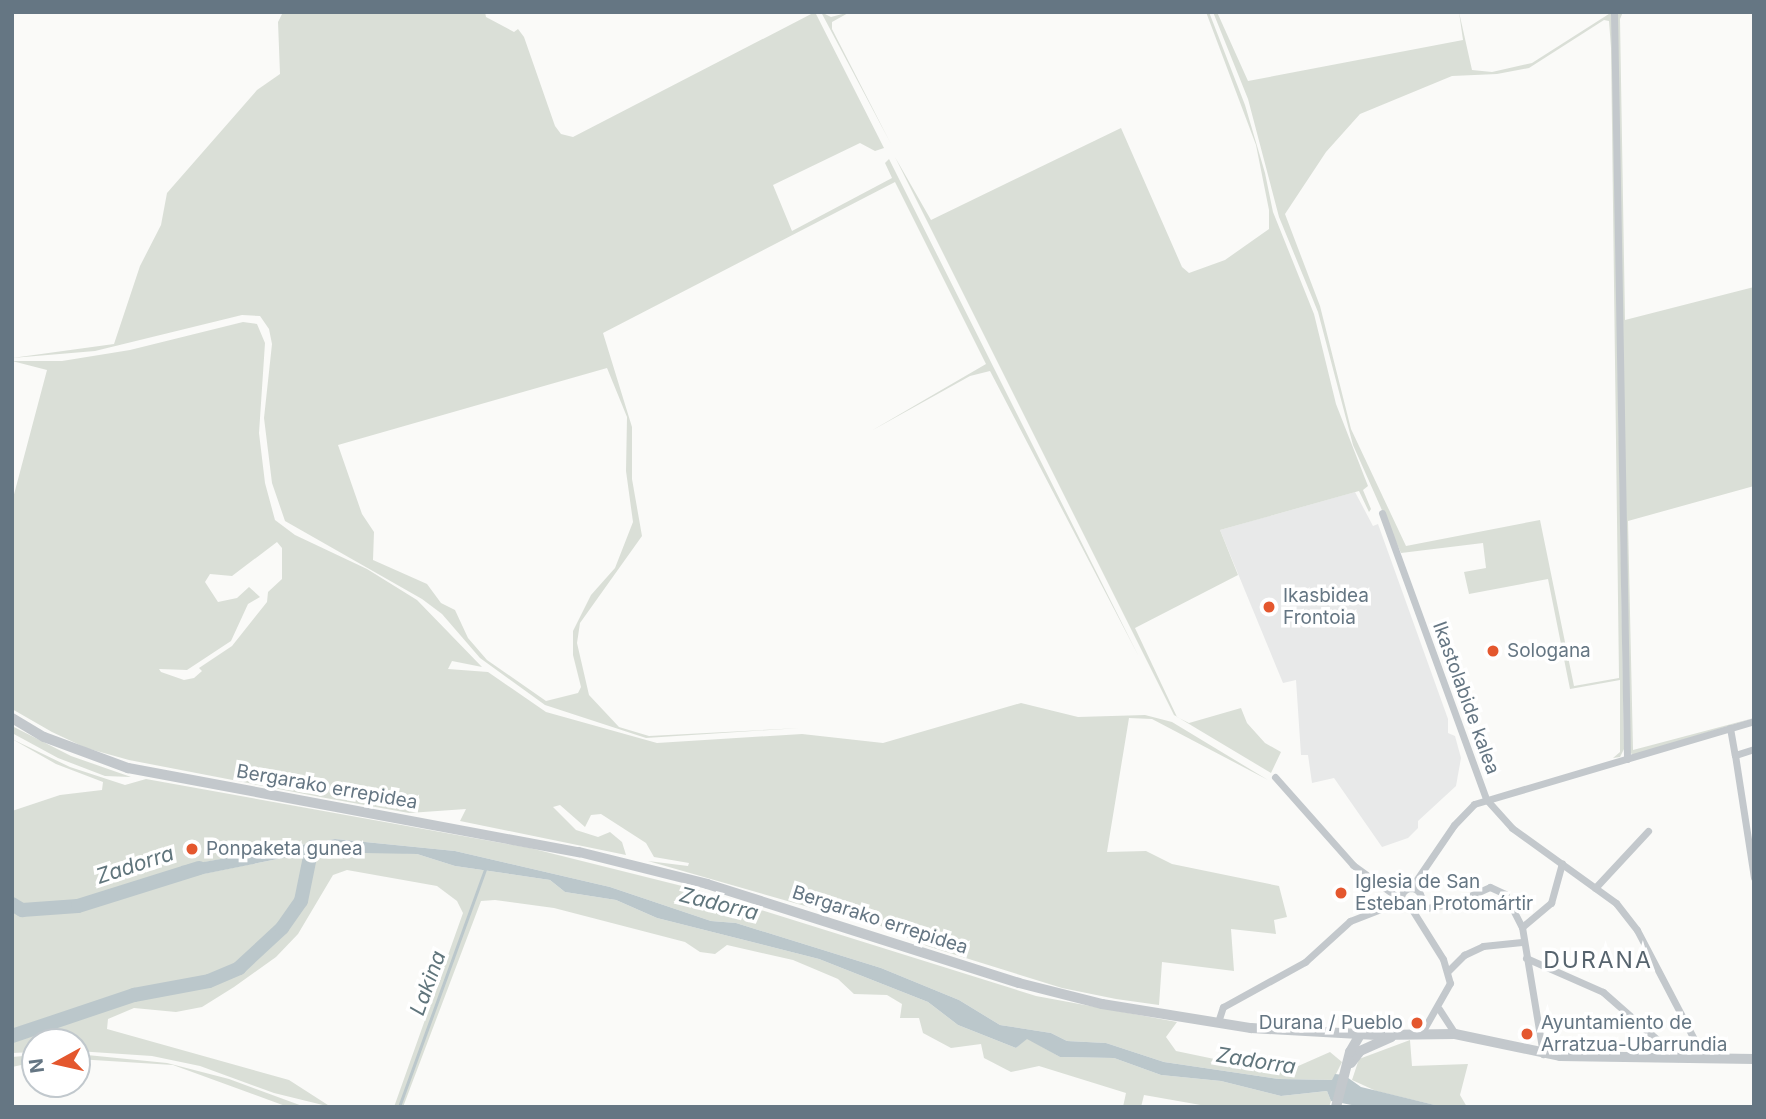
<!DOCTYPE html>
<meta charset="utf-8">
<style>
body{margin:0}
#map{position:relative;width:1766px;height:1119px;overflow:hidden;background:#fafaf8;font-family:Inter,sans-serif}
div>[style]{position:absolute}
.built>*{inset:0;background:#e8e9e9}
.green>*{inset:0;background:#dadfd7}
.water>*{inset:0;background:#bbc7cb}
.stream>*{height:2.5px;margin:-1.25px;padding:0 1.25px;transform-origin:1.25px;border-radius:1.25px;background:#bbc7cb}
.river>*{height:14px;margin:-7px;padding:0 7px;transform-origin:7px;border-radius:7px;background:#bbc7cb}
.minor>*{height:7px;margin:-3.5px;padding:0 3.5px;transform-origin:3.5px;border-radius:3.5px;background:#c3c8cc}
.minor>.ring{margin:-3.5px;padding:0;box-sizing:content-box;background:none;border:7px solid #c3c8cc;border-radius:50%}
.tertiary>*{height:10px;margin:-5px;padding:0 5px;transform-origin:5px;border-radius:5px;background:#c3c8cc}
.dots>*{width:19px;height:19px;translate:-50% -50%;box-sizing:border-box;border:4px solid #fff;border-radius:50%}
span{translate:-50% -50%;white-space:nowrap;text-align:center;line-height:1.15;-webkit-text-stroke:7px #fff;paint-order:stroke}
.poi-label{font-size:19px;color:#657683}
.left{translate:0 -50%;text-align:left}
.right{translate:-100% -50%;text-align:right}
.street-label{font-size:19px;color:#657683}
.water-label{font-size:21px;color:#60757c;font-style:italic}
.quarter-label{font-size:23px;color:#57646e;letter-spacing:2px}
.frame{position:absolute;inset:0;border:14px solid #657683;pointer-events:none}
.north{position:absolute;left:21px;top:1028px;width:70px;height:70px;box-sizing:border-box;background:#fff;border:2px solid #c1c8cd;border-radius:50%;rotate:262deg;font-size:19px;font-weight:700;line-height:28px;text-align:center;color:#657683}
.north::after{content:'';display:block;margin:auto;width:24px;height:32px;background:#e4572e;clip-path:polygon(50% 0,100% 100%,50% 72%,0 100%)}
</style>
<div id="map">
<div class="built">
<i style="clip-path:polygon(1355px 492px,1373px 526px,1378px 524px,1448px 719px,1448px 733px,1455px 736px,1461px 758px,1456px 786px,1418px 821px,1418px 828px,1408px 838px,1382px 847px,1334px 778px,1312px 783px,1308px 755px,1301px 755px,1296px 680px,1283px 683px,1220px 530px)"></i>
</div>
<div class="green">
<i style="clip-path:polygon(evenodd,283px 12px,485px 12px,486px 17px,514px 32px,518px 29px,524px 37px,555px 126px,561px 134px,573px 137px,815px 12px,884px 148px,875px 151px,860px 143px,773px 185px,792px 231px,892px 178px,885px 163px,889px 159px,1139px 657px,990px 371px,970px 376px,871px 431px,986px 364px,895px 182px,603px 333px,632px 427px,632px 479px,642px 536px,580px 623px,577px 643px,589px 695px,619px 727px,649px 736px,800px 728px,646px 738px,545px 705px,480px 658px,442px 614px,422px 599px,285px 521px,272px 483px,264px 418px,272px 344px,269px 329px,260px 316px,242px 315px,95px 351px,12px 358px,114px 344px,140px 266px,161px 225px,167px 193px,257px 90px,280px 74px,278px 22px,283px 12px,607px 368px,627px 417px,626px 471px,633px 522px,615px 568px,591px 595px,573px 631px,573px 655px,581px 687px,578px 693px,546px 701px,487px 660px,468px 638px,455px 610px,441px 603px,427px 584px,373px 560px,374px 532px,362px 514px,338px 445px,607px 368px)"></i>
<i style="clip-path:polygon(821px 12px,831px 17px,850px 12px,832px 22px,832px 29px,891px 144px)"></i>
<i style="clip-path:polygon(1206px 12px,1209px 12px,1245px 105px,1265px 173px,1273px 212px,1314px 314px,1336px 404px,1368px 486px,1363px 490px,1371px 509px,1369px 512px,1359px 491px,1220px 530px,1238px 575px,1135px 628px,1177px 717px,1189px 723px,1241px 708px,1247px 723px,1265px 743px,1281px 752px,1271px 773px,1174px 715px,895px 157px,931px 220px,1121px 128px,1182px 267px,1189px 273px,1225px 260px,1269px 229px,1269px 210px,1256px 145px)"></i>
<i style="clip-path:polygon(evenodd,1213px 12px,1217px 12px,1248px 81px,1463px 40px,1459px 12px,1472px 70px,1492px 72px,1532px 63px,1612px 12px,1624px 749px,1620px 757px,1613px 758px,1620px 752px,1620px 680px,1570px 689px,1548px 579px,1469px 594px,1464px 572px,1486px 568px,1483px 543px,1401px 553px,1353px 445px,1318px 312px,1279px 217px,1248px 99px,1213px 12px,1604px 20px,1609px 21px,1611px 48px,1619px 678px,1574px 686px,1540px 520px,1406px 546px,1351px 429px,1320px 306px,1285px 214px,1326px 152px,1360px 114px,1452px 76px,1497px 74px,1529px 68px,1604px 20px)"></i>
<i style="clip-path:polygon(1616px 12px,1623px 12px,1620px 19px,1625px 320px,1754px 287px,1754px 486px,1628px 521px,1633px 750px,1754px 718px,1634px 755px,1628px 752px)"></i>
<i style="clip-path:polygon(evenodd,243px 322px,257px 324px,265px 343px,259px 433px,265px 483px,275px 520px,295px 535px,367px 569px,417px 600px,482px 667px,452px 661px,448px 669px,488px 672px,546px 712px,657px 743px,802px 734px,883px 743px,1021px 703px,1078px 717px,1145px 715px,1172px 722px,1268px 780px,1152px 719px,1129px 718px,1107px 852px,1146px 851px,1172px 864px,1279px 886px,1287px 917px,1274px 920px,1276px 934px,1231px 929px,1234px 971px,1162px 962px,1159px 1005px,1116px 999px,1062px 988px,927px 946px,816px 898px,808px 902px,826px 912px,648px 861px,688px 866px,689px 863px,654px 857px,646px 843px,601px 814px,591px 815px,585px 827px,560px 805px,553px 807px,576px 830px,598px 837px,610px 832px,622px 842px,626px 855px,460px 821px,466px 809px,409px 813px,320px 797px,129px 760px,86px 748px,52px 732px,12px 709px,12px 502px,47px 370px,12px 361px,62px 361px,130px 350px,243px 322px,277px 542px,282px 548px,282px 579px,268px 592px,267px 602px,232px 646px,199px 668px,202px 671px,194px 678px,184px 680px,161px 672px,159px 669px,187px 670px,231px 641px,248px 604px,260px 597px,249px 587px,237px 598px,218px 602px,205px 582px,210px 574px,232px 576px,277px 542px)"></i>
<i style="clip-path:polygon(12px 726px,71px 756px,131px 777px,105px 776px,58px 758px,12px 733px)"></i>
<i style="clip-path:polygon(12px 739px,70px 767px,125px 785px,146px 779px,530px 848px,694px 889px,1036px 996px,1177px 1022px,1166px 1037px,1176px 1051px,1248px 1066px,1296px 1067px,1330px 1052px,1342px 1062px,1333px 1080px,1279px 1079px,1164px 1062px,1106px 1043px,1067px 1041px,1051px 1033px,1000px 1025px,959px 1000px,881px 968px,736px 923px,711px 921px,610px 887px,455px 851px,335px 839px,182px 866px,183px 878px,312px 852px,361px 850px,417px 854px,455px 866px,550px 880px,565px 892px,616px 900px,657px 918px,819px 959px,928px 1002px,958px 1025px,1016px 1048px,1027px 1038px,1060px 1057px,1114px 1058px,1161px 1075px,1221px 1081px,1281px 1096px,1327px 1091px,1331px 1101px,1329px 1107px,1212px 1107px,1144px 1095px,1141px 1107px,1123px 1107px,1126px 1093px,1039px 1066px,1011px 1072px,984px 1058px,981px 1044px,951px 1048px,923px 1033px,919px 1018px,900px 1018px,902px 1004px,887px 995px,854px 994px,838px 979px,793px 960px,727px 945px,715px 954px,700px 952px,685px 942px,554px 908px,495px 900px,481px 901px,403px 1107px,394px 1107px,463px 913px,457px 901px,437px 886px,347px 870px,333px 875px,298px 934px,276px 957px,234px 987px,202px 1007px,176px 1012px,134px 1008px,108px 1019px,107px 1029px,289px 1080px,331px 1107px,274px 1093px,200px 1066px,152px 1056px,77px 1051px,77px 1042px,35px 1042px,35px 1052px,12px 1053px,12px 811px,60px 795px,102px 790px,103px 782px,56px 764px)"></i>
<i style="clip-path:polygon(1410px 1040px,1412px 1066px,1468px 1064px,1460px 1095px,1467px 1107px,1443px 1107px,1376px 1091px,1352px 1080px,1359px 1059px)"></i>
<i style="clip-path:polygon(77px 1054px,167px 1063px,229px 1079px,305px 1107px,288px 1107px,173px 1065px,77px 1059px)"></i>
<i style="clip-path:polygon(35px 1055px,35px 1062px,12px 1067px,12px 1057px)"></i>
</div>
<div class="water">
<i style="clip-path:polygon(335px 839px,455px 851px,610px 887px,711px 921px,736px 923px,881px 968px,959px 1000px,1000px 1025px,1051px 1033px,1067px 1041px,1106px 1043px,1164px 1062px,1279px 1079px,1332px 1080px,1335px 1074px,1344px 1075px,1361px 1087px,1443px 1107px,1362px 1107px,1331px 1101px,1327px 1091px,1281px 1096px,1221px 1081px,1161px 1075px,1114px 1058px,1060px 1057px,1027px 1039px,1016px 1048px,958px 1025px,928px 1002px,819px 959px,657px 918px,616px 900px,565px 892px,550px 880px,455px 866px,417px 854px,312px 852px,184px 878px,181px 866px)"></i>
</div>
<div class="stream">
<i style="left:399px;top:1107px;width:252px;rotate:-70.1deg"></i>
</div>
<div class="river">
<i style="left:12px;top:904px;width:12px;rotate:31deg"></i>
<i style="left:22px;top:910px;width:56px;rotate:-4.1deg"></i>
<i style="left:78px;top:906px;width:127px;rotate:-17.4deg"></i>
<i style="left:12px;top:1036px;width:129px;rotate:-18.6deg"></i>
<i style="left:134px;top:995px;width:76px;rotate:-10.6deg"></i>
<i style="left:209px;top:981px;width:33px;rotate:-23deg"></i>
<i style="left:239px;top:968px;width:59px;rotate:-42.9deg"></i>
<i style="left:282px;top:928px;width:33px;rotate:-55deg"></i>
<i style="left:301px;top:901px;width:55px;rotate:-78.5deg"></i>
</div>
<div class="minor">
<i style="left:1614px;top:12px;width:747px;rotate:89deg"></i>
<i style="left:1382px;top:513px;width:304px;rotate:70deg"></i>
<i style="left:1486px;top:799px;width:39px;rotate:48deg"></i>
<i style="left:1512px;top:828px;width:128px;rotate:35.8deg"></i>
<i style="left:1616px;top:903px;width:34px;rotate:52deg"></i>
<i style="left:1637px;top:930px;width:144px;rotate:62.4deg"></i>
<i style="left:1730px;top:728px;width:27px;rotate:80deg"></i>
<i style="left:1754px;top:749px;width:20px;rotate:162deg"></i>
<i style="left:1735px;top:755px;width:124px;rotate:81.2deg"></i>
<i style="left:1275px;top:777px;width:118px;rotate:48.4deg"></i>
<i style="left:1353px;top:865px;width:58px;rotate:35.9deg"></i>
<i class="ring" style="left:1401px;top:888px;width:13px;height:13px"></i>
<i style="left:1411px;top:888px;width:76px;rotate:-55.7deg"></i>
<i style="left:1454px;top:825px;width:29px;rotate:-46deg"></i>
<i style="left:1474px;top:804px;width:292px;rotate:-16.5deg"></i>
<i style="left:1595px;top:888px;width:78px;rotate:-47.1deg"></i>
<i style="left:1418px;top:904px;width:10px;rotate:24deg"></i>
<i style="left:1427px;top:908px;width:27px;rotate:-10deg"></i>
<i style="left:1454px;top:903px;width:39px;rotate:-24deg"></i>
<i style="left:1490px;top:887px;width:17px;rotate:25deg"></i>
<i style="left:1505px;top:894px;width:37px;rotate:63deg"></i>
<i style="left:1522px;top:927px;width:129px;rotate:80.6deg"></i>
<i style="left:1411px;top:908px;width:60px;rotate:57.9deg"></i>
<i style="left:1443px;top:959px;width:25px;rotate:74deg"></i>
<i style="left:1450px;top:983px;width:59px;rotate:119.6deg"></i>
<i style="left:1522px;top:927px;width:38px;rotate:-40deg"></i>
<i style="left:1551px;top:903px;width:41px;rotate:-74.6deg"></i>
<i style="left:1526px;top:958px;width:84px;rotate:23.8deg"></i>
<i style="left:1603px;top:992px;width:100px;rotate:41.3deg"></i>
<i style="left:1448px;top:971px;width:23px;rotate:-45deg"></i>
<i style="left:1464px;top:955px;width:21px;rotate:-25deg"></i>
<i style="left:1483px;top:946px;width:39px;rotate:-6deg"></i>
<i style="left:1439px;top:1009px;width:30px;rotate:57deg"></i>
<i style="left:1218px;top:1022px;width:16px;rotate:-72deg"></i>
<i style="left:1223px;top:1007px;width:94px;rotate:-28.8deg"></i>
<i style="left:1305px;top:962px;width:61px;rotate:-42.3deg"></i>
<i style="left:1350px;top:921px;width:55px;rotate:-21.4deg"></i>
</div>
<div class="tertiary">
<i style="left:12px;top:718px;width:37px;rotate:31deg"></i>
<i style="left:44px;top:737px;width:90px;rotate:20.3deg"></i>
<i style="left:128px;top:768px;width:459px;rotate:10.6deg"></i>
<i style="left:579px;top:852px;width:132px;rotate:14deg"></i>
<i style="left:707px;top:884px;width:327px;rotate:17.6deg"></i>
<i style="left:1019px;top:983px;width:86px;rotate:14.2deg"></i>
<i style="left:1102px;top:1004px;width:151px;rotate:9.2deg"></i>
<i style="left:1251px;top:1028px;width:126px;rotate:3.2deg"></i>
<i style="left:1377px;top:1035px;width:78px;rotate:-0.7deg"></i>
<i style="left:1455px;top:1034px;width:107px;rotate:11.8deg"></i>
<i style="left:1560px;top:1056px;width:194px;rotate:0.9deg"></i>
<i style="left:1351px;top:1063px;width:15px;rotate:-53deg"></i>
<i style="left:1360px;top:1051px;width:34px;rotate:-24deg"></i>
<i style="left:1336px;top:1107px;width:57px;rotate:-75.7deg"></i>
<i style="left:1350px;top:1052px;width:20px;rotate:-60deg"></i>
</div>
<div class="dots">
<i style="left:1269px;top:607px;background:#e4572e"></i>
<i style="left:1493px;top:651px;background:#e4572e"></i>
<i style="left:192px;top:849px;background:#e4572e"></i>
<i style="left:1341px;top:893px;background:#e4572e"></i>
<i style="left:1417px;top:1023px;background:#e4572e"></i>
<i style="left:1527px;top:1034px;background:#e4572e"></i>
</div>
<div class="poi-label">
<span class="left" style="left:1283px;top:607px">Ikasbidea<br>Frontoia</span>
<span class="left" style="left:1507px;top:651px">Sologana</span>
<span class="left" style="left:206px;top:849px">Ponpaketa gunea</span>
<span class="left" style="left:1355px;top:893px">Iglesia de San<br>Esteban Protomártir</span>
<span class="right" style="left:1403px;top:1023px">Durana / Pueblo</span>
<span class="left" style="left:1541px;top:1034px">Ayuntamiento de<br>Arratzua-Ubarrundia</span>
</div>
<div class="street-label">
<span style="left:1466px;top:698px;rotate:70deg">Ikastolabide kalea</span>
<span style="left:327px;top:787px;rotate:10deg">Bergarako errepidea</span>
<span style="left:880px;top:920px;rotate:18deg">Bergarako errepidea</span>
</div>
<div class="water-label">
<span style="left:135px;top:865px;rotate:-18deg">Zadorra</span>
<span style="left:719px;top:904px;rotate:14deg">Zadorra</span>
<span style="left:428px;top:983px;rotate:-70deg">Lakina</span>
<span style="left:1256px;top:1061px;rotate:9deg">Zadorra</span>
</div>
<div class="quarter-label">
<span style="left:1598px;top:960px">DURANA</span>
</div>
<div class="frame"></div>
<div class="north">N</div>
</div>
